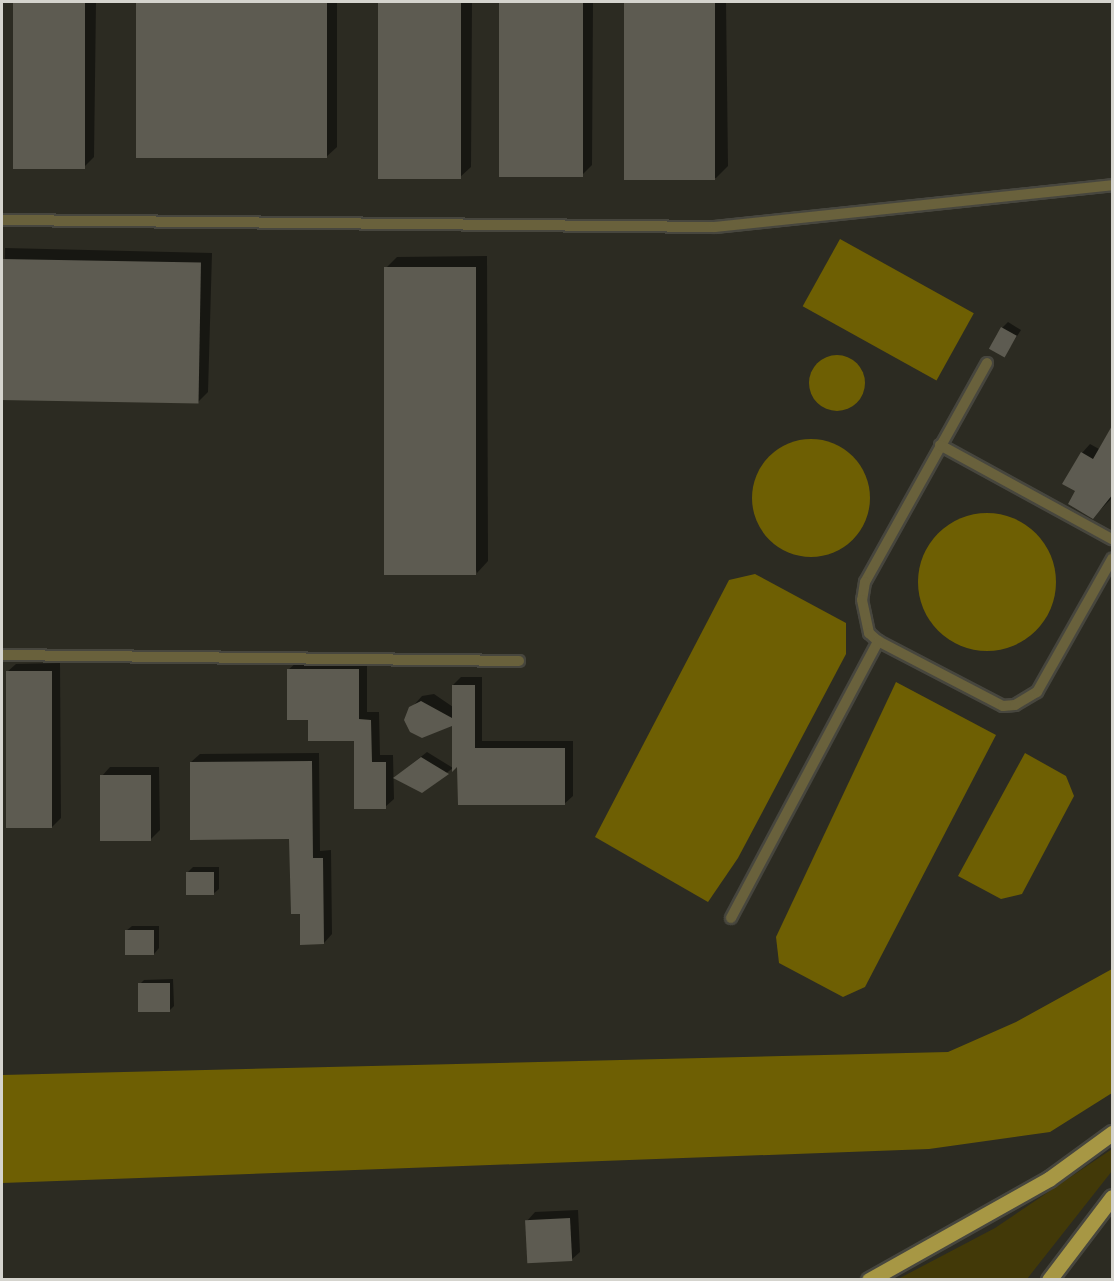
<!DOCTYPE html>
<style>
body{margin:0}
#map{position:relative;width:1114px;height:1281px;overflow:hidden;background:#2c2b22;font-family:"IBM Plex Serif",serif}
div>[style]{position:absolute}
.green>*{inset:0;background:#423908}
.water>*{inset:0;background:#6e5f03;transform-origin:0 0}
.round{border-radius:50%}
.shadow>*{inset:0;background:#0007}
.building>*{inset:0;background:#5d5b51;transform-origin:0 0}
.roads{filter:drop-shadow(2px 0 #47463e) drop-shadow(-2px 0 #47463e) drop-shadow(0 2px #47463e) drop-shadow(0 -2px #47463e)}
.service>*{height:10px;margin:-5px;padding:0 5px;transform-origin:5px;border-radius:5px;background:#69613c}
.primary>*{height:15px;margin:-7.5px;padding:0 7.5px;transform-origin:7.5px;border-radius:7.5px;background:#a79744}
span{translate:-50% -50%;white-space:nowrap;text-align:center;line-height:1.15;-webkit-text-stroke:6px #232118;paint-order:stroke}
.frame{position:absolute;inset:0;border:3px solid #d5d4ce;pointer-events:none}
</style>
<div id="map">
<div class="green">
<i style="clip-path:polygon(1112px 1149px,1112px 1171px,1027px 1279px,898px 1279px,995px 1228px)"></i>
</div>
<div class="water">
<i style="left:840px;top:239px;width:153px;height:77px;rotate:29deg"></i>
<i class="round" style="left:809px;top:355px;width:56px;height:56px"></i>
<i class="round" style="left:752px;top:439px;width:118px;height:118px"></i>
<i class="round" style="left:918px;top:513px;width:138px;height:138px"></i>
<i style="clip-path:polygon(755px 574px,846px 623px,846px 654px,738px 858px,708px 902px,595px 837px,729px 580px)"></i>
<i style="clip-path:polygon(896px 682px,996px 735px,865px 987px,843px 997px,779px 963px,776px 937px)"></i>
<i style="clip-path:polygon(1025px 753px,1066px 776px,1074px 796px,1022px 894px,1001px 899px,958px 876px)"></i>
<i style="clip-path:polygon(1112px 969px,1112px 1093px,1050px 1132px,929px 1149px,2px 1183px,2px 1075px,948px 1052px,1016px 1022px)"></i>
</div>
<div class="shadow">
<i style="clip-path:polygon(14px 2px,96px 2px,94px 157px,83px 168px,13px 168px)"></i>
<i style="clip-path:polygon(137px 2px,337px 2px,337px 147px,325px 158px,136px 157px)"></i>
<i style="clip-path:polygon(379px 2px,472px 2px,471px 167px,459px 178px,378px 177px)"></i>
<i style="clip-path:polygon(501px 2px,593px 2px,592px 165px,581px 176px,499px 176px)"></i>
<i style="clip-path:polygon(625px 2px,726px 2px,728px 166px,716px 178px,628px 179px)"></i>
<i style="clip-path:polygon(5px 248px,212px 253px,208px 392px,197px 403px,2px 398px)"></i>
<i style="clip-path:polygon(487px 256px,488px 561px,477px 573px,386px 268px,397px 257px)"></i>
<i style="clip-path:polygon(1008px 322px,1021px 330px,1004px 356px,1002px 328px)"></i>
<i style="clip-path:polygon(1112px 427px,1112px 498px,1093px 517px,1077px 490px,1082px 453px,1090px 444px,1099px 449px)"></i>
<i style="clip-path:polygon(367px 661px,367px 712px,379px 712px,380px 755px,393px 755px,394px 799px,385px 807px,355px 739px,309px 718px,288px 670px,297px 662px)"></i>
<i style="clip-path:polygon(60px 663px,61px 818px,52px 827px,7px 672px,16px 664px)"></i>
<i style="clip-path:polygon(461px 677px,482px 677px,482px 741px,573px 741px,573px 796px,564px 804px,459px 764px,453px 724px,414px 705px,422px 696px,434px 694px,453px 707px,453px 685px)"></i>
<i style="clip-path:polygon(427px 752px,453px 768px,421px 792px,395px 777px)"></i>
<i style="clip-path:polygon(319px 753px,320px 851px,331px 850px,332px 934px,324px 943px,301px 913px,291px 838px,191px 762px,200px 754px)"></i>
<i style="clip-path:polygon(110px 767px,159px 767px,160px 830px,151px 839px,102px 776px)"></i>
<i style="clip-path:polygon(193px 867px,219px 867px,219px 889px,213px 894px,187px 873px)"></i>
<i style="clip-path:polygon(132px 926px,159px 926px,159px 948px,154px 954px,126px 931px)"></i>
<i style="clip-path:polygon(173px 979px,174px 1006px,170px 1010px,140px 984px,144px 980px)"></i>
<i style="clip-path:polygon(578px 1210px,580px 1252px,571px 1260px,527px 1221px,535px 1212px)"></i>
</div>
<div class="building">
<i style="left:13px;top:2px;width:72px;height:167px"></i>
<i style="left:136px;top:2px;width:191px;height:156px"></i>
<i style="left:378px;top:2px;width:83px;height:177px"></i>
<i style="left:499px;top:2px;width:84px;height:175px"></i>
<i style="left:624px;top:2px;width:91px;height:178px"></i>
<i style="left:2px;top:259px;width:199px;height:141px;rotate:1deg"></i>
<i style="left:384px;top:267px;width:92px;height:308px"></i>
<i style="left:1001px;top:327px;width:18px;height:25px;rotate:29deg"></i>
<i style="clip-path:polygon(1113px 424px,1113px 494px,1093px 519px,1068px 504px,1075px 491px,1062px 484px,1081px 452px,1093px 459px)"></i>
<i style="clip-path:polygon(287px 669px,359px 669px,359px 719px,371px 720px,372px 762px,386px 762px,386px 809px,354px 809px,354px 741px,308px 741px,308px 720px,287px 720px)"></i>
<i style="left:6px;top:671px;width:46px;height:157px"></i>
<i style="clip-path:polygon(452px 685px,475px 685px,475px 748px,565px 748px,565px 805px,458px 805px,457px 767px,452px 772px,452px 726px,422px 738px,410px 732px,404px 720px,409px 707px,421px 701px,452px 718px)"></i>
<i style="clip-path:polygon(421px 757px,449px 774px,422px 793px,393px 778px)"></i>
<i style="clip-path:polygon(312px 761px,313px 858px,323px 858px,324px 944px,300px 945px,300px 914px,291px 914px,289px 839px,190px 840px,190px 762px)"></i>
<i style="left:100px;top:775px;width:51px;height:66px"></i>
<i style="left:186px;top:872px;width:28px;height:23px"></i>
<i style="left:154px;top:930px;width:25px;height:29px;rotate:90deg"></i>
<i style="left:138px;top:983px;width:32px;height:29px"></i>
<i style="left:570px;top:1218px;width:43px;height:45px;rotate:87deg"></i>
</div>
<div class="roads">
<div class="service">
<i style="left:2px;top:220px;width:713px;rotate:0.56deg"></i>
<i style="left:715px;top:227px;width:399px;rotate:-6deg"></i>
<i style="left:987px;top:363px;width:251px;rotate:119.1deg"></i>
<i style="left:865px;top:582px;width:18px;rotate:99deg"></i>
<i style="left:862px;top:600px;width:34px;rotate:78deg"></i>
<i style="left:869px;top:633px;width:12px;rotate:42deg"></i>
<i style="left:878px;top:641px;width:141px;rotate:27.5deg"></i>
<i style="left:1003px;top:706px;width:12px;rotate:-5deg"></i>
<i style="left:1015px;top:705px;width:26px;rotate:-31deg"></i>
<i style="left:1037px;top:692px;width:153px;rotate:-60.6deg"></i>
<i style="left:940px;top:445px;width:196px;rotate:28.7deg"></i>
<i style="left:2px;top:655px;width:517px;rotate:0.66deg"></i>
<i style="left:731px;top:918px;width:314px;rotate:-62deg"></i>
</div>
<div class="primary">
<i style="left:869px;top:1280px;width:206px;rotate:-29.3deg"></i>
<i style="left:1049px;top:1179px;width:78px;rotate:-36.1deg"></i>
<i style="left:1049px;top:1280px;width:104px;rotate:-52.8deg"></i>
</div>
</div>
<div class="frame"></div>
</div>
